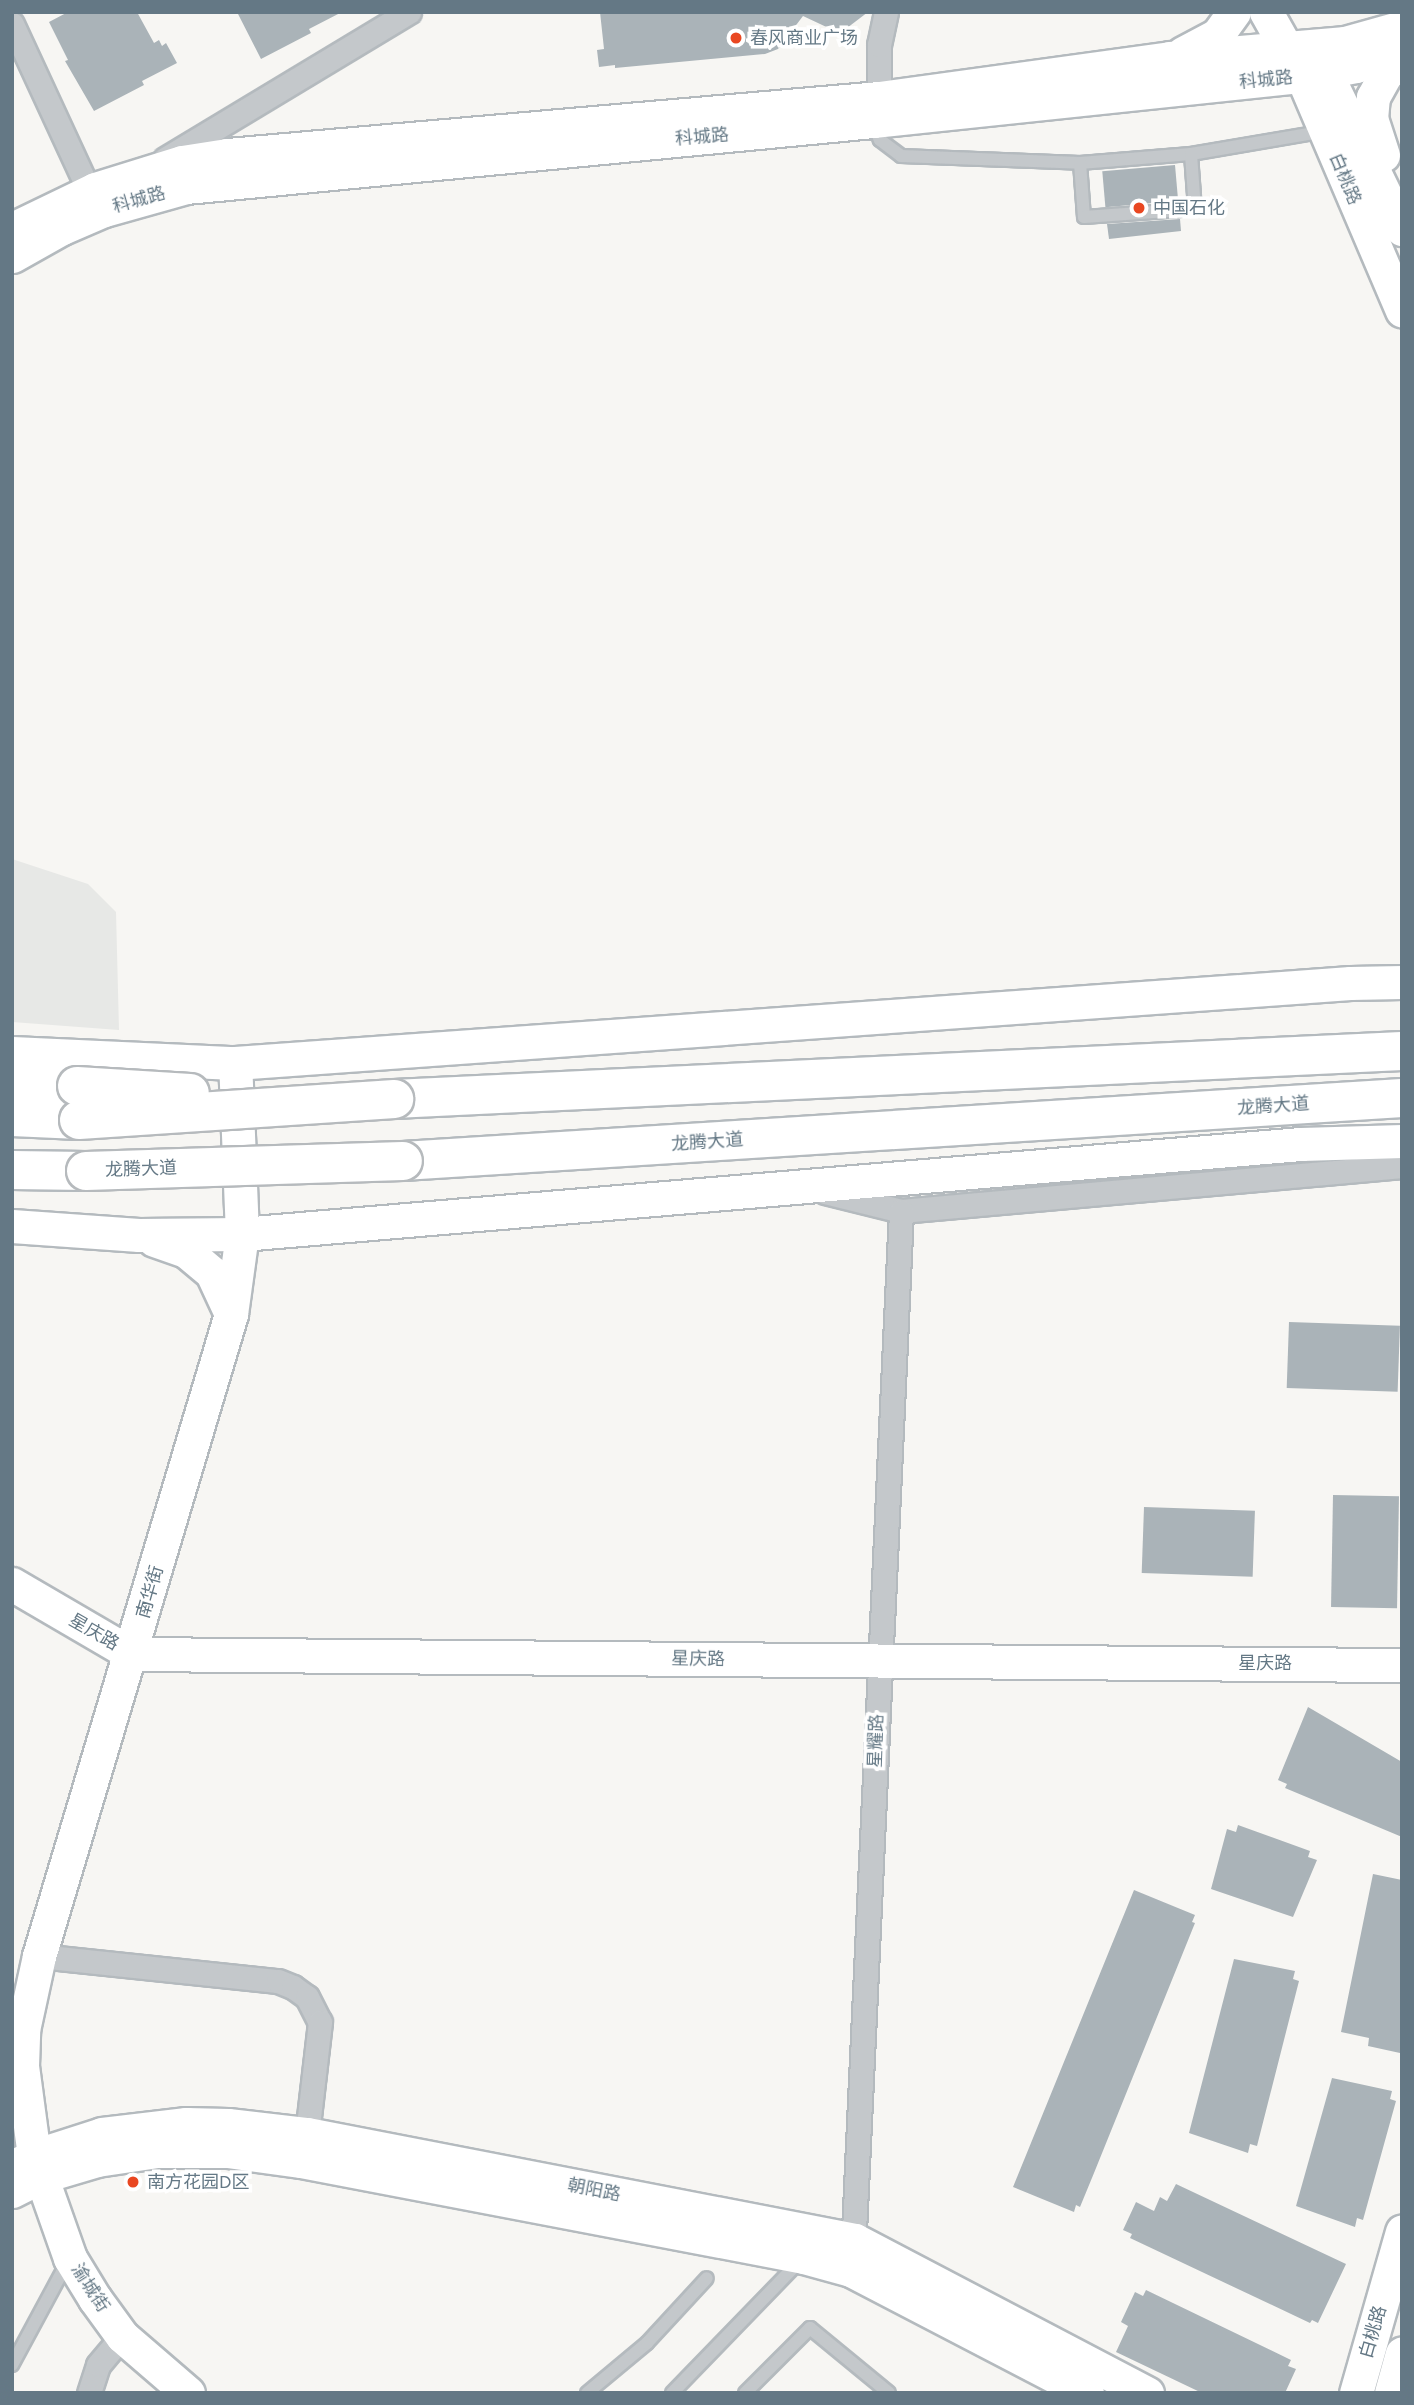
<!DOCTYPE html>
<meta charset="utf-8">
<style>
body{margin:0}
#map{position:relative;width:1414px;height:2405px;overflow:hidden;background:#f7f6f3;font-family:Figtree,"Noto Sans SC",sans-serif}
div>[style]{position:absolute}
.built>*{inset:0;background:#e7e8e6}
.building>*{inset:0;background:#aab3b8;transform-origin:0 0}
.roads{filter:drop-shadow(2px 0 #b4babe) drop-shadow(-2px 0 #b4babe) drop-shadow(0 2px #b4babe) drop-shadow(0 -2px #b4babe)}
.lane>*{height:12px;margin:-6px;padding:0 6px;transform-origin:6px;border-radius:6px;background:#c4c8cb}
.street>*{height:23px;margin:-11.5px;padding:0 11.5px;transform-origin:11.5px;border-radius:11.5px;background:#c4c8cb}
.secondary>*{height:33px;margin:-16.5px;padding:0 16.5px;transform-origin:16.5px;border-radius:16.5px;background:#fff}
.highway>*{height:38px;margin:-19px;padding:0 19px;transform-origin:19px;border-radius:19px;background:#fff}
.bridges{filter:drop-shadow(2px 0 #b6babd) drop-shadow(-2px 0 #b6babd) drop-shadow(0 2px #b6babd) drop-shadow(0 -2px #b6babd)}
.highway-bridge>*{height:38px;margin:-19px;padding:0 19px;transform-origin:19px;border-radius:19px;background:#fff}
.dots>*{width:19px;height:19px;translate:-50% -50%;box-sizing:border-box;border:4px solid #fff;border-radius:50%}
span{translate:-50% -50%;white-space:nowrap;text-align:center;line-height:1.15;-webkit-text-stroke:7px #fff;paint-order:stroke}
.poi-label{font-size:18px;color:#647885}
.left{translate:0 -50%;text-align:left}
.street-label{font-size:18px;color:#647885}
.frame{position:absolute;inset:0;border:14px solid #647885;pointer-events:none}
</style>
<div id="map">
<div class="built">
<i style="clip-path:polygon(12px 859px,88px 884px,116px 912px,119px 1030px,12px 1022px)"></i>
</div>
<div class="building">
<i style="clip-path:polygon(68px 12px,137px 12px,154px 43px,159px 40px,162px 46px,166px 43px,177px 63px,142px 81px,144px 85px,94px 111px,65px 61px,68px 60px,49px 22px)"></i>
<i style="clip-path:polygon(237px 12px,342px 12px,309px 29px,311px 33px,261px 59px)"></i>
<i style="clip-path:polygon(600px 12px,868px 12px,847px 28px,835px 31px,803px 16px,778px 49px,765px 54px,615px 68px,615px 65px,599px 67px,597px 50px,604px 49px)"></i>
<i style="left:1175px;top:165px;width:36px;height:73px;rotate:85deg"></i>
<i style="clip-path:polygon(1180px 219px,1181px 231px,1109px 239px,1107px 224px)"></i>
<i style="left:1289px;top:1322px;width:111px;height:66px;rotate:2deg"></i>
<i style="left:1333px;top:1495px;width:66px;height:112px;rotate:1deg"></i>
<i style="left:1144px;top:1507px;width:111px;height:66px;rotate:2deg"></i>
<i style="clip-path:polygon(1308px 1707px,1402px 1762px,1402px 1837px,1285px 1788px,1287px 1784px,1278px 1780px)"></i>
<i style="clip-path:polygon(1238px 1825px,1310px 1851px,1308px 1857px,1317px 1860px,1293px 1917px,1211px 1889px,1227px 1829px,1236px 1832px)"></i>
<i style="clip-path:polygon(1373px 1874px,1402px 1880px,1400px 2053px,1368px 2046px,1369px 2038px,1341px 2032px)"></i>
<i style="clip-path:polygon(1134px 1890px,1195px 1915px,1192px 1922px,1195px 1923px,1094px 2173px,1080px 2207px,1076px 2205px,1074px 2212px,1013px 2187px)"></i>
<i style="clip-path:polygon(1234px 1959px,1295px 1971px,1293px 1979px,1299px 1981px,1257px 2146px,1250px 2144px,1248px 2153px,1189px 2133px)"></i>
<i style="clip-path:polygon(1332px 2078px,1392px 2091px,1390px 2099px,1396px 2101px,1363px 2220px,1357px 2218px,1355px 2227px,1296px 2206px)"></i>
<i style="clip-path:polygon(1176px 2184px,1346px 2264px,1318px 2323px,1312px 2320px,1310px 2323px,1130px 2238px,1132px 2234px,1123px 2230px,1136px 2202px,1154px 2211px,1160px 2197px,1167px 2201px)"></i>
<i style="clip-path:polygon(1146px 2290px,1291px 2360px,1288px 2366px,1296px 2369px,1285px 2393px,1202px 2393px,1116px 2352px,1128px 2326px,1121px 2322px,1135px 2292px,1143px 2296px)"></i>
</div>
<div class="roads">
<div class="lane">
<i style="left:873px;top:122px;width:19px;rotate:69deg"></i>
<i style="left:880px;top:140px;width:26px;rotate:37deg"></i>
<i style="left:901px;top:156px;width:179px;rotate:2.2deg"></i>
<i style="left:1080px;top:163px;width:111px;rotate:-4.6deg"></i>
<i style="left:1191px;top:154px;width:136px;rotate:-9.7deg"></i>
<i style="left:1080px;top:163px;width:54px;rotate:85.8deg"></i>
<i style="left:1084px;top:217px;width:111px;rotate:-4.1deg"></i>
<i style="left:1195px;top:209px;width:55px;rotate:-94.2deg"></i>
<i style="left:12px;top:2365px;width:118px;rotate:-61.7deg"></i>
<i style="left:587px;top:2393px;width:78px;rotate:-39.8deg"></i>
<i style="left:647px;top:2343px;width:88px;rotate:-47.3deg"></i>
<i style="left:672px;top:2393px;width:185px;rotate:-45.9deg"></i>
<i style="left:745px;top:2393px;width:92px;rotate:-45deg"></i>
<i style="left:810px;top:2328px;width:102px;rotate:39.4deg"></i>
</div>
<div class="street">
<i style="left:12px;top:24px;width:184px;rotate:65.2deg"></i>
<i style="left:879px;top:98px;width:53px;rotate:-90deg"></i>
<i style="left:879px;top:45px;width:34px;rotate:-78deg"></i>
<i style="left:165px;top:159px;width:285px;rotate:-31.1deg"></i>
<i style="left:825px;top:1192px;width:78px;rotate:14deg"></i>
<i style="left:901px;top:1211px;width:503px;rotate:-5.13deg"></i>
<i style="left:39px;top:1956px;width:240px;rotate:6deg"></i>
<i style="left:278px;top:1981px;width:16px;rotate:22deg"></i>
<i style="left:293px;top:1987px;width:17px;rotate:36deg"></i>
<i style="left:307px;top:1997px;width:28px;rotate:63deg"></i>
<i style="left:320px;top:2022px;width:113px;rotate:96.6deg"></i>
<i style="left:853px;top:2253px;width:1043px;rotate:-87.36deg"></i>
<i style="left:89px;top:2393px;width:29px;rotate:-72deg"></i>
<i style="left:98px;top:2365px;width:38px;rotate:-50deg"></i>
</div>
<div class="secondary">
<i style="left:1266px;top:12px;width:73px;rotate:60.6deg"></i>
<i style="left:1302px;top:76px;width:255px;rotate:66.9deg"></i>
<i style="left:1183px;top:53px;width:40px;rotate:-28deg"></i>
<i style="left:1218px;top:34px;width:27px;rotate:-54deg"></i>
<i style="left:1316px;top:53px;width:196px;rotate:64deg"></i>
<i style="left:1383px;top:155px;width:38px;rotate:-108deg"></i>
<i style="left:1371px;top:119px;width:22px;rotate:-85deg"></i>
<i style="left:1373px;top:97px;width:25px;rotate:-61deg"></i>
<i style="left:1385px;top:75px;width:24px;rotate:-45deg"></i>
<i style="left:12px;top:229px;width:92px;rotate:-25.7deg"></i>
<i style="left:95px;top:189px;width:91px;rotate:-17.2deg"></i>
<i style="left:182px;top:162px;width:47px;rotate:-8.7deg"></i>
<i style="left:228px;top:155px;width:653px;rotate:-5deg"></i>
<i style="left:879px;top:98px;width:294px;rotate:-7.8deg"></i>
<i style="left:1170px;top:58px;width:176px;rotate:-4.9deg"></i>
<i style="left:1345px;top:43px;width:59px;rotate:-15.7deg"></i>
<i style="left:12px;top:256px;width:57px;rotate:-29.2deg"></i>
<i style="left:62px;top:228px;width:46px;rotate:-23.2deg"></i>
<i style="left:104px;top:210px;width:85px;rotate:-15.7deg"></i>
<i style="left:186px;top:187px;width:690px;rotate:-5.49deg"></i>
<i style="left:873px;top:121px;width:431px;rotate:-6deg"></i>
<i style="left:1302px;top:76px;width:55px;rotate:-10.5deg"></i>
<i style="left:1356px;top:66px;width:49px;rotate:-19.2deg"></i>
<i style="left:12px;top:1053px;width:223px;rotate:2.6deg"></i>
<i style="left:235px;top:1063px;width:1118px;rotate:-4.1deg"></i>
<i style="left:1350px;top:983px;width:52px;rotate:-1.1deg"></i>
<i style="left:12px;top:1226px;width:127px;rotate:4.1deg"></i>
<i style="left:139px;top:1235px;width:103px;rotate:-0.6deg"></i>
<i style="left:242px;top:1234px;width:1063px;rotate:-4.86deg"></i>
<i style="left:1301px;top:1144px;width:101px;rotate:-1.7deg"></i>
<i style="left:154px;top:1240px;width:34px;rotate:19deg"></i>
<i style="left:186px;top:1251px;width:34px;rotate:40deg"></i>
<i style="left:212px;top:1273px;width:45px;rotate:65.1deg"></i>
<i style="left:12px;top:1584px;width:139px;rotate:30.3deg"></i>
<i style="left:132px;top:1654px;width:1270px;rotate:0.5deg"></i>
<i style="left:12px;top:2167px;width:25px;rotate:-27deg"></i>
<i style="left:34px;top:2156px;width:71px;rotate:-17.9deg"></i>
<i style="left:102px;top:2134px;width:85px;rotate:-6.8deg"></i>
<i style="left:186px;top:2124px;width:42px;rotate:1.4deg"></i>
<i style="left:228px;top:2125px;width:80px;rotate:6.5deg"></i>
<i style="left:307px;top:2134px;width:558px;rotate:10.95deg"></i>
<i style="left:855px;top:2240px;width:330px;rotate:27.7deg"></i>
<i style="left:12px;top:2191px;width:31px;rotate:-27deg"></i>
<i style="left:40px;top:2177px;width:59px;rotate:-16.6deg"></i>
<i style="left:97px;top:2160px;width:61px;rotate:-8.5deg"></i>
<i style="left:157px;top:2151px;width:70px"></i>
<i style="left:227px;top:2151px;width:75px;rotate:7.7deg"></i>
<i style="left:301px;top:2161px;width:512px;rotate:10.81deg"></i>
<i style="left:804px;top:2257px;width:49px;rotate:15.5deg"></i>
<i style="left:851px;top:2270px;width:266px;rotate:27.5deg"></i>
<i style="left:188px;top:2393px;width:87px;rotate:-139.2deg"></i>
<i style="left:122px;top:2336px;width:46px;rotate:-126.1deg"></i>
<i style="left:95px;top:2299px;width:48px;rotate:-121.4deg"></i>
<i style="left:70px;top:2258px;width:108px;rotate:-109.4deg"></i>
<i style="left:34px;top:2156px;width:91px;rotate:-97.6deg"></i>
<i style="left:22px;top:2066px;width:36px;rotate:-88deg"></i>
<i style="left:23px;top:2030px;width:76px;rotate:-77.8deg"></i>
<i style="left:39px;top:1956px;width:670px;rotate:-73.35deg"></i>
<i style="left:231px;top:1314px;width:81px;rotate:-82.2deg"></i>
<i style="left:242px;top:1234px;width:171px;rotate:-92.3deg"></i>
<i style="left:1356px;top:2393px;width:168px;rotate:-74.1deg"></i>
<i style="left:1391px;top:2393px;width:41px;rotate:-74.6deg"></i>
</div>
<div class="highway">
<i style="left:12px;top:1082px;width:65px;rotate:3.5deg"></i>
<i style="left:394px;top:1099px;width:1009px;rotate:-2.73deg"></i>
<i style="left:12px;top:1117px;width:67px;rotate:2.6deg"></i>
<i style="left:403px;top:1161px;width:1001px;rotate:-3.61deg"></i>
<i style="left:12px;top:1170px;width:74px;rotate:0.8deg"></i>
</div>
</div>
<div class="bridges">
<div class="highway-bridge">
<i style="left:77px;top:1086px;width:113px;rotate:3.5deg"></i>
<i style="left:79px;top:1120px;width:316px;rotate:-3.8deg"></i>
<i style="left:86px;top:1171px;width:317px;rotate:-1.8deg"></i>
</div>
</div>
<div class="dots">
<i style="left:736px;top:38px;background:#e94721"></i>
<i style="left:1139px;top:208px;background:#e94721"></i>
<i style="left:133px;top:2182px;background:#e94721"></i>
</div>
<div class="poi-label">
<span class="left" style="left:750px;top:38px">春风商业广场</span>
<span class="left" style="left:1153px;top:208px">中国石化</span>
<span class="left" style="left:147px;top:2182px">南方花园D区</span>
</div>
<div class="street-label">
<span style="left:1266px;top:80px;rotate:-6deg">科城路</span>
<span style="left:702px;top:137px;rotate:-5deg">科城路</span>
<span style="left:1345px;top:179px;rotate:67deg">白桃路</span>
<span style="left:139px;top:200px;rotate:-16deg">科城路</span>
<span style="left:1273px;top:1106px;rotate:-4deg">龙腾大道</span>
<span style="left:707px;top:1142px;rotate:-4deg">龙腾大道</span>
<span style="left:141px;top:1169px;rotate:-2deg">龙腾大道</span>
<span style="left:150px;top:1592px;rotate:-74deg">南华街</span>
<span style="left:94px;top:1632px;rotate:30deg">星庆路</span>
<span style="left:698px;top:1659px;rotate:1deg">星庆路</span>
<span style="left:1265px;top:1663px">星庆路</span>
<span style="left:876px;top:1741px;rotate:-88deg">星耀路</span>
<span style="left:594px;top:2190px;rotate:11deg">朝阳路</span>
<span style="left:90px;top:2288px;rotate:57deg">渝城街</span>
<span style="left:1373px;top:2332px;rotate:-74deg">白桃路</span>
</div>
<div class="frame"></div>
</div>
